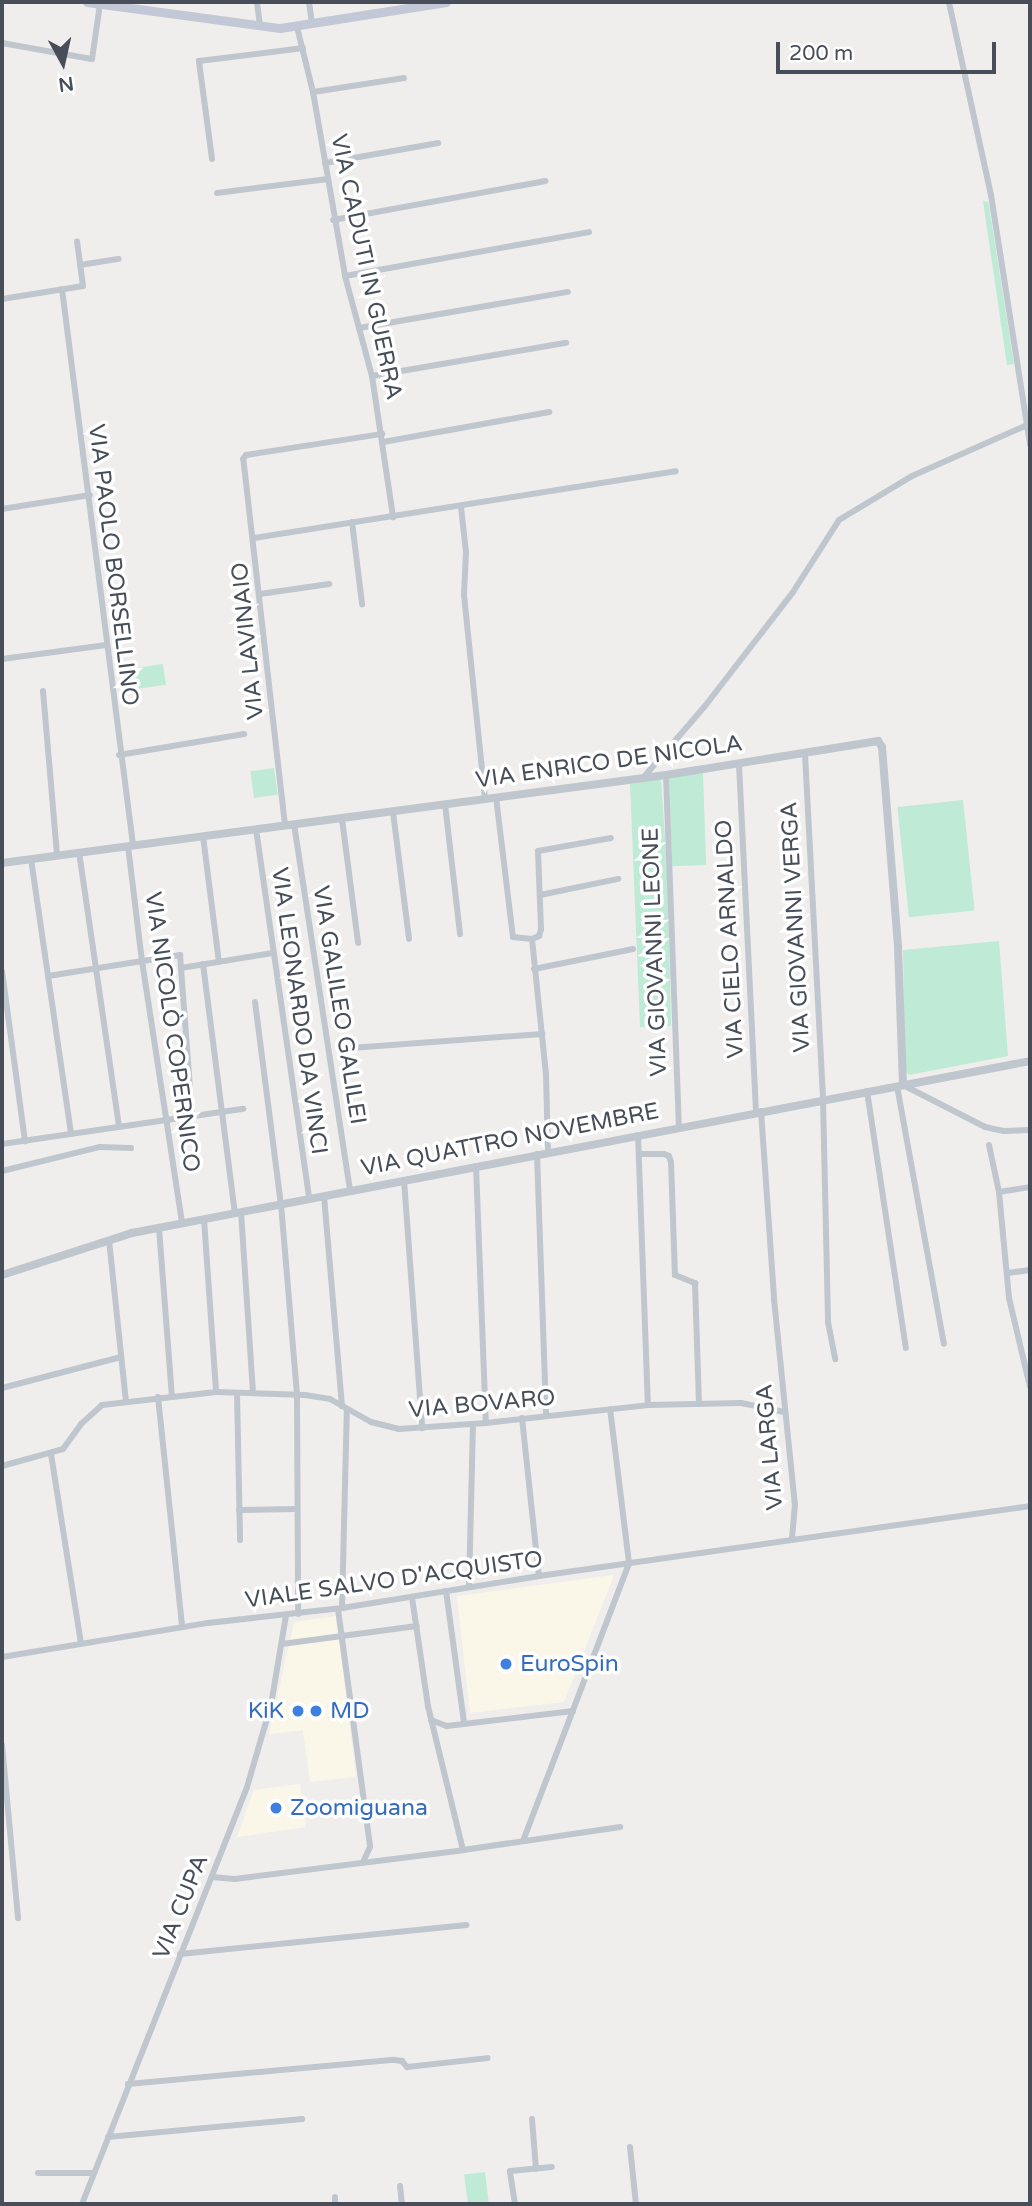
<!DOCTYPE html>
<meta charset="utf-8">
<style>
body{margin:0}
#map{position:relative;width:1032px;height:2206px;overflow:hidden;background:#f0eeed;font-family:"Varela Round",sans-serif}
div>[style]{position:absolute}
.commercial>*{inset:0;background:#faf7e8}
.green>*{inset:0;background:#bfead6;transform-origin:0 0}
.minor>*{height:6px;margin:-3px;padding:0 3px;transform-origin:3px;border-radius:3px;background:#bfc6ce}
.tertiary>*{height:8px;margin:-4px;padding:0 4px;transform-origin:4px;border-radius:4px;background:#bfc6ce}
.secondary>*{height:9px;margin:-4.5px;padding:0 4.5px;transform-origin:4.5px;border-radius:4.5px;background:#c2c8d5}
.dots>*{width:19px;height:19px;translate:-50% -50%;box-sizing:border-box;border:4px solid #fff;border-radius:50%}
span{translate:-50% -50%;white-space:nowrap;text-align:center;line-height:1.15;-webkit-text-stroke:7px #fff;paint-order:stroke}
.street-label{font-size:23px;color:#474e59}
.shop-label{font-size:23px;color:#366cbe}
.left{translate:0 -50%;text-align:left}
.right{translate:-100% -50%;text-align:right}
.frame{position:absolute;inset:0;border:4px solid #474e59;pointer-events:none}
.north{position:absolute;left:28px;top:28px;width:70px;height:70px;-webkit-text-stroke:5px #fff;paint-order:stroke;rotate:172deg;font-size:19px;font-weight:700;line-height:28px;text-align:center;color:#474e59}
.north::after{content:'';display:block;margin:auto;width:24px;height:32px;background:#474e59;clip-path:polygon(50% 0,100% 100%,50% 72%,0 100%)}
.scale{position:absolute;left:776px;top:42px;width:220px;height:32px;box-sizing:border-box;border:4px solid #474e59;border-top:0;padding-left:9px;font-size:21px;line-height:24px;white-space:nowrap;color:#474e59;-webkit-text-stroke:5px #fff;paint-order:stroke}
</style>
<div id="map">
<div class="commercial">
<i style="clip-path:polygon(614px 1575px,564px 1702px,470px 1713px,457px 1596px)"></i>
<i style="clip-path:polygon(336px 1616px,356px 1777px,310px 1782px,303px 1730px,269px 1734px,294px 1622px)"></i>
<i style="clip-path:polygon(300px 1784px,306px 1827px,237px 1837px,254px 1790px)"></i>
</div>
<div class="green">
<i style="clip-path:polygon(983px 201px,988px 202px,989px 206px,1014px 364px,1007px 365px)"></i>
<i style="left:163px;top:664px;width:21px;height:41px;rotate:82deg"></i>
<i style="left:274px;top:768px;width:27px;height:24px;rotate:82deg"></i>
<i style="left:703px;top:773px;width:92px;height:34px;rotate:88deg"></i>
<i style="clip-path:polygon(661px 779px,667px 866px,671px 1026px,640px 1027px,630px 784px)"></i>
<i style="left:963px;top:800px;width:111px;height:66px;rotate:84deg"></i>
<i style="clip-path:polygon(999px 941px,1008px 1056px,909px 1075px,905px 1070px,903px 950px)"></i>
<i style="left:485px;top:2172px;width:32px;height:21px;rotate:83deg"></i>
</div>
<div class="minor">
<i style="left:257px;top:2px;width:24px;rotate:83deg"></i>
<i style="left:309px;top:2px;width:22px;rotate:82deg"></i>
<i style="left:297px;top:27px;width:67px;rotate:76.2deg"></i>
<i style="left:313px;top:92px;width:187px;rotate:80.1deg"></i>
<i style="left:345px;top:276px;width:104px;rotate:74.9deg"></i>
<i style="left:372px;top:376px;width:143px;rotate:81.5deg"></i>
<i style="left:2px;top:43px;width:91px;rotate:10.1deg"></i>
<i style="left:92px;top:59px;width:56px;rotate:-81.7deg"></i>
<i style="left:313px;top:92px;width:92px;rotate:-8.7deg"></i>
<i style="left:212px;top:159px;width:99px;rotate:-97.6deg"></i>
<i style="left:199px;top:61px;width:105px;rotate:-7.1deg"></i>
<i style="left:325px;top:163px;width:115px;rotate:-10deg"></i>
<i style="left:217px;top:193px;width:112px;rotate:-7.2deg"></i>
<i style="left:333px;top:220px;width:216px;rotate:-10.4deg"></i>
<i style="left:80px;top:265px;width:39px;rotate:-9deg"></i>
<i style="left:345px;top:276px;width:248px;rotate:-10.2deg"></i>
<i style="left:62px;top:289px;width:561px;rotate:82.72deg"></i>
<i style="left:2px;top:299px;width:82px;rotate:-9.1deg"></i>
<i style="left:83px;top:286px;width:45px;rotate:-97.6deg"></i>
<i style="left:359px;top:328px;width:212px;rotate:-9.8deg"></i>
<i style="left:372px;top:376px;width:197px;rotate:-9.7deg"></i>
<i style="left:1027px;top:425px;width:20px;rotate:81deg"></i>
<i style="left:383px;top:442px;width:169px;rotate:-10.2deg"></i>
<i style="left:461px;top:507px;width:45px;rotate:83.7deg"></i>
<i style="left:466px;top:552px;width:43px;rotate:92.7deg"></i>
<i style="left:464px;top:595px;width:205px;rotate:84.1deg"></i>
<i style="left:2px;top:509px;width:89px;rotate:-9deg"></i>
<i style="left:352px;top:522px;width:83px;rotate:83deg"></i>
<i style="left:254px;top:538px;width:427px;rotate:-9deg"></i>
<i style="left:260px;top:594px;width:70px;rotate:-8.2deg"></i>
<i style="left:2px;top:659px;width:105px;rotate:-7.7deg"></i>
<i style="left:43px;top:691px;width:165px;rotate:85.1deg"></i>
<i style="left:805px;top:754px;width:345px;rotate:87deg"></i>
<i style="left:823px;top:1099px;width:223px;rotate:88.7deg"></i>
<i style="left:828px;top:1322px;width:38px;rotate:79deg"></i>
<i style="left:119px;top:755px;width:127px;rotate:-9.5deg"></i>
<i style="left:739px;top:764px;width:348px;rotate:87.2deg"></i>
<i style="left:666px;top:775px;width:352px;rotate:87.9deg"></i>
<i style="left:643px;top:778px;width:95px;rotate:-49.3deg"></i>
<i style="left:705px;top:706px;width:144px;rotate:-52.3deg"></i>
<i style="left:793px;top:592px;width:85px;rotate:-57.4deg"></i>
<i style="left:839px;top:520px;width:85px;rotate:-31.1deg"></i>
<i style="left:912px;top:476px;width:126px;rotate:-23.9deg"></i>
<i style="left:1027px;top:425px;width:233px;rotate:-98.9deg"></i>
<i style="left:991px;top:195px;width:198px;rotate:-102.3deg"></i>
<i style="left:496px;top:797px;width:141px;rotate:83.1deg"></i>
<i style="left:513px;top:937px;width:19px;rotate:6deg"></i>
<i style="left:445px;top:804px;width:131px;rotate:83.4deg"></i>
<i style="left:393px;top:812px;width:128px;rotate:82.8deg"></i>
<i style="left:342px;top:819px;width:125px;rotate:82.6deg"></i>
<i style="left:294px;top:824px;width:371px;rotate:81.3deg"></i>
<i style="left:285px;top:825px;width:368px;rotate:-96.5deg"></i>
<i style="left:243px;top:459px;width:5px;rotate:-53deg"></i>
<i style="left:246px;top:455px;width:138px;rotate:-8.8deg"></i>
<i style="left:256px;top:829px;width:374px;rotate:81.8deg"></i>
<i style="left:203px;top:836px;width:127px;rotate:82.8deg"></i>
<i style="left:128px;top:846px;width:116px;rotate:83.1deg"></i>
<i style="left:142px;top:961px;width:265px;rotate:81.3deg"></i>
<i style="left:79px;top:852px;width:278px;rotate:81.7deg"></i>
<i style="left:31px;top:859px;width:278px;rotate:81.7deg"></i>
<i style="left:540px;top:895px;width:80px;rotate:-11.6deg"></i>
<i style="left:532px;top:939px;width:137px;rotate:84.1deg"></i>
<i style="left:546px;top:1075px;width:77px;rotate:88.5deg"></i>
<i style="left:532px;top:939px;width:8px;rotate:-23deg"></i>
<i style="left:539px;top:936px;width:7px;rotate:-74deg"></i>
<i style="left:541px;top:929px;width:78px;rotate:-92.2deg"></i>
<i style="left:538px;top:851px;width:74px;rotate:-10.1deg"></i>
<i style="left:203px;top:964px;width:251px;rotate:82.7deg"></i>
<i style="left:181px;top:968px;width:93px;rotate:-9.3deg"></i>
<i style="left:534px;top:969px;width:101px;rotate:-11.4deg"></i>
<i style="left:2px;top:971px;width:172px;rotate:82.3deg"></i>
<i style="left:48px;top:976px;width:134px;rotate:-9deg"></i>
<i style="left:180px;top:955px;width:161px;rotate:85.7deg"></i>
<i style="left:255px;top:1002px;width:204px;rotate:82.7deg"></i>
<i style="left:281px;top:1204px;width:191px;rotate:85.2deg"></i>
<i style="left:297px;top:1394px;width:220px;rotate:89.7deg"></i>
<i style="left:351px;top:1048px;width:192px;rotate:-4.2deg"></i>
<i style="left:897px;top:1086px;width:262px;rotate:79.7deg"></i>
<i style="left:905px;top:1086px;width:90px;rotate:27.1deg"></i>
<i style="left:985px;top:1127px;width:19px;rotate:12deg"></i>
<i style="left:1004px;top:1131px;width:26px;rotate:-2deg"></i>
<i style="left:867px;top:1091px;width:260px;rotate:81.4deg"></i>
<i style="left:761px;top:1111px;width:188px;rotate:86deg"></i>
<i style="left:774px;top:1299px;width:206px;rotate:84.2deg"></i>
<i style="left:795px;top:1504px;width:35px;rotate:95deg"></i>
<i style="left:638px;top:1135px;width:270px;rotate:87.9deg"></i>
<i style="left:2px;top:1144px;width:244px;rotate:-8.3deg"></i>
<i style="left:989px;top:1145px;width:48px;rotate:78deg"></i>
<i style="left:999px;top:1192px;width:106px;rotate:84.6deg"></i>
<i style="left:1009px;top:1298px;width:91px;rotate:76.7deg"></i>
<i style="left:537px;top:1154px;width:262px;rotate:88deg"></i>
<i style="left:639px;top:1154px;width:25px"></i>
<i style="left:664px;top:1154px;width:5px;rotate:22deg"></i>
<i style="left:669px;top:1156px;width:6px;rotate:72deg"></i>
<i style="left:671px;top:1162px;width:113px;rotate:88deg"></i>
<i style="left:675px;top:1275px;width:22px;rotate:22deg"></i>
<i style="left:695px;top:1283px;width:121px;rotate:88.1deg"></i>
<i style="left:476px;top:1166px;width:257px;rotate:87.8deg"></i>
<i style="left:2px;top:1171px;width:101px;rotate:-13.8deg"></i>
<i style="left:100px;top:1147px;width:31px;rotate:2deg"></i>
<i style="left:404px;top:1180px;width:249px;rotate:85.8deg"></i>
<i style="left:999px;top:1192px;width:31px;rotate:-9deg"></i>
<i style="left:324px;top:1196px;width:211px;rotate:85.1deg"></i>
<i style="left:241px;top:1212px;width:181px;rotate:86.2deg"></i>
<i style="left:204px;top:1219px;width:173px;rotate:86deg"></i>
<i style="left:159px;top:1228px;width:169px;rotate:85.6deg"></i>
<i style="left:109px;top:1240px;width:162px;rotate:84deg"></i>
<i style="left:1008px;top:1273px;width:22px;rotate:-8deg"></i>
<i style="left:2px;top:1388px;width:123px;rotate:-14.6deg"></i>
<i style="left:237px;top:1393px;width:147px;rotate:88.8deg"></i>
<i style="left:158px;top:1397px;width:231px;rotate:84deg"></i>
<i style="left:522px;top:1418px;width:159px;rotate:83.9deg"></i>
<i style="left:51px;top:1454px;width:192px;rotate:81deg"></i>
<i style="left:2px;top:1466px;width:63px;rotate:-15.6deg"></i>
<i style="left:63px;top:1449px;width:31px;rotate:-54deg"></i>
<i style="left:81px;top:1424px;width:28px;rotate:-42deg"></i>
<i style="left:102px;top:1405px;width:115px;rotate:-6.5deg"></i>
<i style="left:216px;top:1392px;width:89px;rotate:1.9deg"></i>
<i style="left:305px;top:1395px;width:25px;rotate:9deg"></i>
<i style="left:330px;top:1399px;width:47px;rotate:29.3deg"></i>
<i style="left:371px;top:1422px;width:29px;rotate:14deg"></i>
<i style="left:399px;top:1429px;width:87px;rotate:-3.9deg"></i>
<i style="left:486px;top:1423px;width:163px;rotate:-6.3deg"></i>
<i style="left:648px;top:1405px;width:93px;rotate:-1.2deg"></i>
<i style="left:741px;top:1403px;width:44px;rotate:11.8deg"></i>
<i style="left:239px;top:1510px;width:58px;rotate:-1deg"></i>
<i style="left:469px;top:1587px;width:163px;rotate:-88.6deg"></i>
<i style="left:446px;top:1591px;width:133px;rotate:82.2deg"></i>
<i style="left:342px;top:1608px;width:199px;rotate:-88.6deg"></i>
<i style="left:338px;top:1609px;width:240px;rotate:82.3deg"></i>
<i style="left:370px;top:1847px;width:17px;rotate:115deg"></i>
<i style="left:282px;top:1644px;width:136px;rotate:-7.6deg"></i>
<i style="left:2px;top:1657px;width:209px;rotate:-9.4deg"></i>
<i style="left:208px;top:1623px;width:135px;rotate:-6.4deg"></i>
<i style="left:342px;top:1608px;width:200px;rotate:-9.2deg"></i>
<i style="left:539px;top:1576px;width:496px;rotate:-8.1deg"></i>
<i style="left:431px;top:1720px;width:17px;rotate:21deg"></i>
<i style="left:447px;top:1726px;width:127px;rotate:-6.8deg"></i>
<i style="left:2px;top:1745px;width:174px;rotate:84.7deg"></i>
<i style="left:523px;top:1841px;width:298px;rotate:-69.1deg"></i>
<i style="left:629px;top:1563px;width:155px;rotate:-97deg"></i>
<i style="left:463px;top:1850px;width:159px;rotate:-8.3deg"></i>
<i style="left:212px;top:1877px;width:23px;rotate:5deg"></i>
<i style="left:235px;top:1879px;width:230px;rotate:-7.2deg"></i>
<i style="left:463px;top:1850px;width:148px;rotate:-103.7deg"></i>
<i style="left:428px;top:1706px;width:110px;rotate:-98.4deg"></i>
<i style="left:180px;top:1954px;width:288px;rotate:-5.8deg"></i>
<i style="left:128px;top:2084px;width:267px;rotate:-5.2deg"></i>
<i style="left:394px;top:2060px;width:8px;rotate:7deg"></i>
<i style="left:402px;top:2061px;width:8px;rotate:50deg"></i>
<i style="left:407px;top:2067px;width:81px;rotate:-6.3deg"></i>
<i style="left:532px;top:2119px;width:50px;rotate:85.4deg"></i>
<i style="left:108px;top:2137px;width:195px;rotate:-5.3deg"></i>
<i style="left:630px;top:2147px;width:57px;rotate:84deg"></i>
<i style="left:38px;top:2173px;width:56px"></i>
<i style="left:400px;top:2186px;width:18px;rotate:84deg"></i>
<i style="left:335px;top:2197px;width:7px;rotate:90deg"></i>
<i style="left:82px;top:2204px;width:448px;rotate:-68.4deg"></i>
<i style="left:247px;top:1787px;width:85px;rotate:-73.7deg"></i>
<i style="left:271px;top:1705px;width:91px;rotate:-80.5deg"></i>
<i style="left:515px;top:2204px;width:33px;rotate:-99deg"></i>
<i style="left:510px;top:2171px;width:42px;rotate:-5.4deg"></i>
</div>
<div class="tertiary">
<i style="left:2px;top:863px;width:670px;rotate:-7.55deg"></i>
<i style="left:666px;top:775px;width:215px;rotate:-9.1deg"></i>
<i style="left:878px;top:741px;width:7px;rotate:56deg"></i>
<i style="left:882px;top:747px;width:202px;rotate:85.4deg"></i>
<i style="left:898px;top:948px;width:137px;rotate:87.9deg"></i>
<i style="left:2px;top:1275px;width:137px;rotate:-17.9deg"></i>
<i style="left:132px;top:1233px;width:914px;rotate:-10.84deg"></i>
</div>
<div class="secondary">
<i style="left:87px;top:2px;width:195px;rotate:7.7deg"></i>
<i style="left:280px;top:28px;width:168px;rotate:-8.9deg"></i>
</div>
<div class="dots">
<i style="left:506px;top:1664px;background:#3f7fe0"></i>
<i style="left:298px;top:1711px;background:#3f7fe0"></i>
<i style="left:316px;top:1711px;background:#3f7fe0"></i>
<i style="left:276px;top:1808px;background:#3f7fe0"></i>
</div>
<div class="street-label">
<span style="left:366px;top:267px;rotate:78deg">VIA CADUTI IN GUERRA</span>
<span style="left:113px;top:565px;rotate:83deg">VIA PAOLO BORSELLINO</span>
<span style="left:248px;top:641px;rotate:-96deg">VIA LAVINAIO</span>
<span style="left:609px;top:762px;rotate:-8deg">VIA ENRICO DE NICOLA</span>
<span style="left:796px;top:927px;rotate:-93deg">VIA GIOVANNI VERGA</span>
<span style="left:730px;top:939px;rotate:-93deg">VIA CIELO ARNALDO</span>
<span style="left:655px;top:952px;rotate:-92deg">VIA GIOVANNI LEONE</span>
<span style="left:339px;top:1005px;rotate:81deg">VIA GALILEO GALILEI</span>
<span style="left:299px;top:1011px;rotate:82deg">VIA LEONARDO DA VINCI</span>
<span style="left:172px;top:1032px;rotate:82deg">VIA NICOLÒ COPERNICO</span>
<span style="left:510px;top:1140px;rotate:-11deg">VIA QUATTRO NOVEMBRE</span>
<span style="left:482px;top:1404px;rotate:-5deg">VIA BOVARO</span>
<span style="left:770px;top:1447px;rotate:-95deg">VIA LARGA</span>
<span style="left:394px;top:1580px;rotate:-8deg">VIALE SALVO D'ACQUISTO</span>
<span style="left:181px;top:1907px;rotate:-68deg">VIA CUPA</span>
</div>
<div class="shop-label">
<span class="left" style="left:520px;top:1664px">EuroSpin</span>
<span class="right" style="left:284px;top:1711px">KiK</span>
<span class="left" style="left:330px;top:1711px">MD</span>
<span class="left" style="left:290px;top:1808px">Zoomiguana</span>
</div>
<div class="frame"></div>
<div class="north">N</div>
<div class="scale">200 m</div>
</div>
